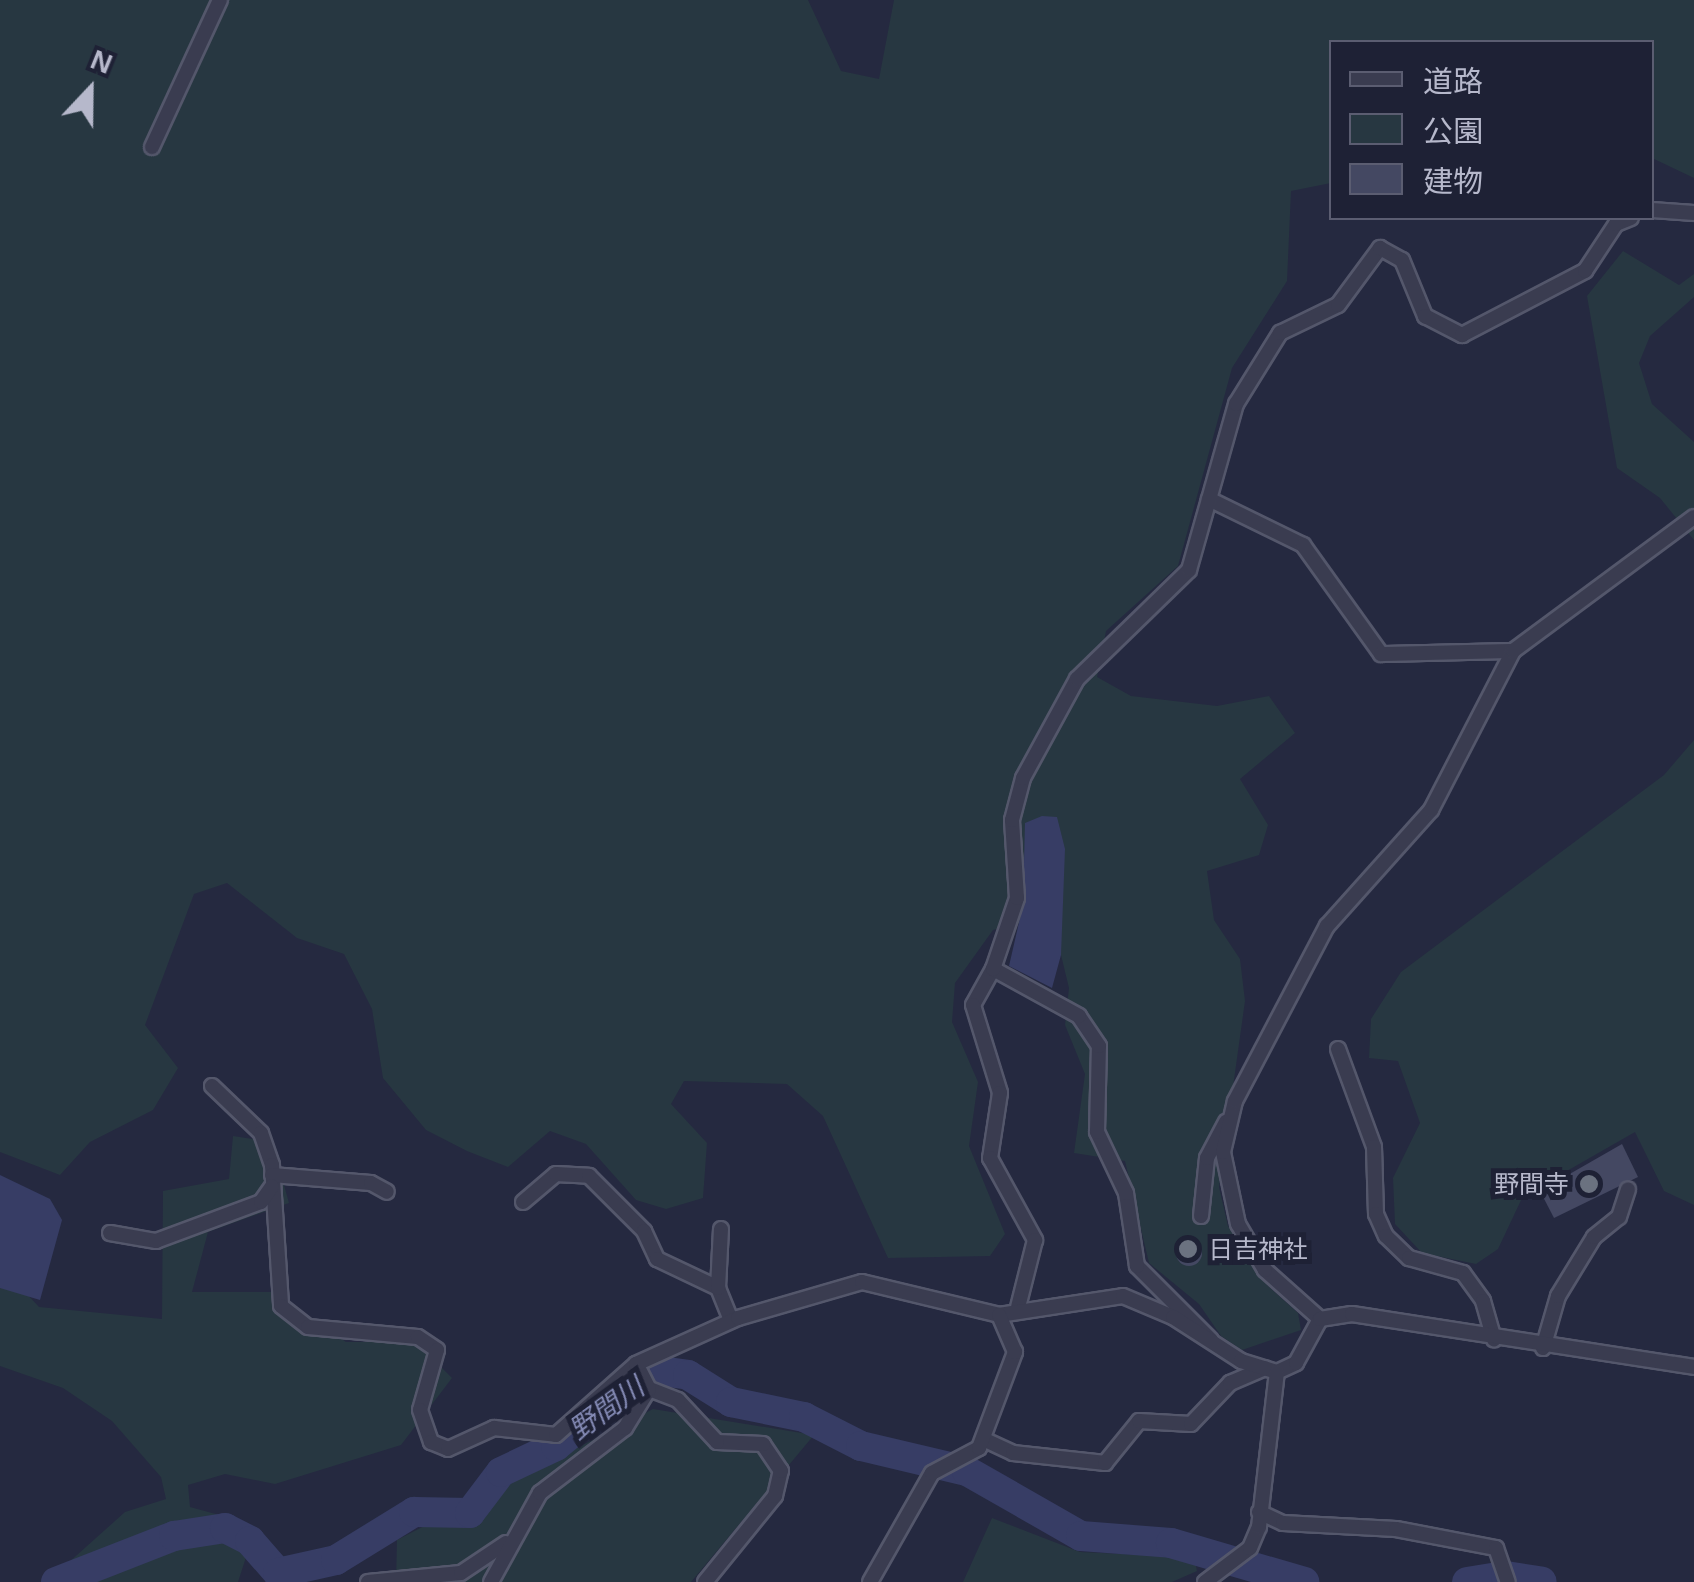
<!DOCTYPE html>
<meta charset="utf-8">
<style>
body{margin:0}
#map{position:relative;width:1694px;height:1582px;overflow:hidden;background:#252940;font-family:Helvetica,"Noto Sans JP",sans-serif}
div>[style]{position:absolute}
.green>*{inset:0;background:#273741}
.water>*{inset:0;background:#373d65}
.river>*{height:30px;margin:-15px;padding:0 15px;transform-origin:15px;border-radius:15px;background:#373d65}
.building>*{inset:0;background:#444862}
.round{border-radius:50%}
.roads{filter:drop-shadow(2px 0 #54576b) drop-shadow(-2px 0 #54576b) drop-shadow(0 2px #54576b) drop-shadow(0 -2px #54576b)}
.minor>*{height:14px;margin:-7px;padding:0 7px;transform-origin:7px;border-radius:7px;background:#3a3c50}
.dots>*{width:28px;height:28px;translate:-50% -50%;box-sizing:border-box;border:5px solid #1e2135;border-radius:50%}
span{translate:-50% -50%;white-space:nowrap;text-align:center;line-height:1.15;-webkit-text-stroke:10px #1e2135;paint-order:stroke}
.poi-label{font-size:25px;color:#b6b8cb}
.right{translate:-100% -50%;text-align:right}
.left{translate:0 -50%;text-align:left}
.water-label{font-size:28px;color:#858bb6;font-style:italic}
.legend{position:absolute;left:1329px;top:40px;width:325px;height:180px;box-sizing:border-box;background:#1e2135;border:2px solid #5b5d71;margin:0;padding:12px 18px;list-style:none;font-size:30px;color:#b6b8cb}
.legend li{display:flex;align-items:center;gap:20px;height:50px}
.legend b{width:50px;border:2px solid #5b5d71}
.north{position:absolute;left:40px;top:40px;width:100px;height:100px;-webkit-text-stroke:8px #1e2135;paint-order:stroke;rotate:22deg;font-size:28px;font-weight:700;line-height:40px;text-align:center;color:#b6b8cb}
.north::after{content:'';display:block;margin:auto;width:35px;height:45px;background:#b6b8cb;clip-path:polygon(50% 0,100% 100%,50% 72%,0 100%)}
</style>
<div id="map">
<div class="green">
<i style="clip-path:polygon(0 0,808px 0,841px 71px,879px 79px,894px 0,1694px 0,1694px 178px,1652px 158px,1652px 42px,1332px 42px,1331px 183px,1291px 191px,1287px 281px,1232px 368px,1178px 566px,1106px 631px,1097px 677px,1131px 696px,1217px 706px,1269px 696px,1295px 733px,1240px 779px,1268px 825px,1259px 855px,1207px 871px,1214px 920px,1240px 959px,1245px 1001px,1219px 1187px,1228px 1226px,1267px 1285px,1298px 1313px,1301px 1330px,1242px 1350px,1221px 1336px,1199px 1304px,1149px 1263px,1125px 1161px,1074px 1153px,1085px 1074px,1065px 1025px,1069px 988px,1061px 955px,1027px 921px,993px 930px,955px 983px,952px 1022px,978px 1082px,969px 1146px,1005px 1234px,990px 1256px,888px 1258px,823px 1116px,787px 1084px,684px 1081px,671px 1104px,707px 1143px,703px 1198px,666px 1209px,636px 1200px,586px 1144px,550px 1131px,508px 1167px,467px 1151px,426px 1130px,383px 1078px,372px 1009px,344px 954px,297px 938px,227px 883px,194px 894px,145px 1025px,178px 1068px,153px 1110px,90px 1142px,60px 1175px,0 1152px)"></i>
<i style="clip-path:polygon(1623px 251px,1679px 285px,1694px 274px,1694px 297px,1650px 336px,1639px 363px,1652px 404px,1694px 442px,1694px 540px,1660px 498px,1617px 468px,1587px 296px)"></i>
<i style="clip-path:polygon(1694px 740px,1694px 1205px,1664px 1191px,1635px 1132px,1523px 1196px,1498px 1249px,1476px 1264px,1422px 1253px,1395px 1224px,1393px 1178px,1420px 1123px,1398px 1061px,1369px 1058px,1371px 1019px,1401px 972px,1664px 775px)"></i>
<i style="clip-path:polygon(233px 1136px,272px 1142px,289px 1203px,208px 1232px,192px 1292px,272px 1292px,346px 1342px,416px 1342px,452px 1378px,401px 1445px,275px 1484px,225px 1474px,188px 1485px,190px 1507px,234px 1519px,248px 1551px,238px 1582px,57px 1582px,58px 1572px,125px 1512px,166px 1499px,161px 1477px,112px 1421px,63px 1388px,0 1366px,0 1265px,39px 1307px,162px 1319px,163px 1191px,229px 1179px)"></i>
<i style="clip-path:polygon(653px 1409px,814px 1435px,691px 1582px,396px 1582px,397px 1540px)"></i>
<i style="clip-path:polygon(992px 1518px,1080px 1552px,1165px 1556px,1195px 1562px,1197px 1571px,1172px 1582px,963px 1582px)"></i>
</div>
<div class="water">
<i style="clip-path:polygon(1042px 816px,1057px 817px,1065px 849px,1061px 955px,1052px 988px,1009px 966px,1023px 905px,1025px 823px)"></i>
<i style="clip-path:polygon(0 1175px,50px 1199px,62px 1220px,40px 1300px,0 1288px)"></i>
</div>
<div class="river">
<i style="left:56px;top:1582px;width:127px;rotate:-21.3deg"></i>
<i style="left:174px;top:1536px;width:52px;rotate:-8.9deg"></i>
<i style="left:225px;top:1528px;width:28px;rotate:27deg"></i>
<i style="left:250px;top:1541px;width:43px;rotate:48.8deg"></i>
<i style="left:278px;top:1573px;width:59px;rotate:-12.6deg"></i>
<i style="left:336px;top:1560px;width:92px;rotate:-31.6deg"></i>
<i style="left:414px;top:1512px;width:56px;rotate:1deg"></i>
<i style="left:470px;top:1513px;width:51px;rotate:-52.9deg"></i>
<i style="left:501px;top:1472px;width:61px;rotate:-25.3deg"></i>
<i style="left:556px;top:1446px;width:93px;rotate:-39.3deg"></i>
<i style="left:628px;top:1387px;width:37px;rotate:-26deg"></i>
<i style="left:661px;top:1371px;width:27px;rotate:8deg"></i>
<i style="left:688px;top:1375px;width:51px;rotate:32.1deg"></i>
<i style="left:731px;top:1402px;width:75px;rotate:11.6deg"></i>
<i style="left:804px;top:1417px;width:64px;rotate:27deg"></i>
<i style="left:861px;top:1446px;width:109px;rotate:13.3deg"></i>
<i style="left:967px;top:1471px;width:131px;rotate:29.7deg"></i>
<i style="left:1081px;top:1536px;width:90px;rotate:4.4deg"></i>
<i style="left:1171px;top:1543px;width:139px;rotate:16.3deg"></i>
<i style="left:1467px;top:1582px;width:39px;rotate:-9deg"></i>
<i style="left:1506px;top:1576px;width:36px;rotate:9deg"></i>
</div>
<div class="building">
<i style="clip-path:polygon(1622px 1144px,1638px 1177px,1554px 1218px,1540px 1191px)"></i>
<i class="round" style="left:1176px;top:1240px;width:26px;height:26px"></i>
</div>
<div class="roads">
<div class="minor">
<i style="left:152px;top:147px;width:162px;rotate:-65.2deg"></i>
<i style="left:1652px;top:210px;width:42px;rotate:4.1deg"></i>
<i style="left:1209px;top:499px;width:105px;rotate:26.1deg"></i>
<i style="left:1303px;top:545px;width:134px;rotate:54.4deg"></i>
<i style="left:1381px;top:654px;width:132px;rotate:-1.3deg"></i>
<i style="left:993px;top:969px;width:41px;rotate:119.1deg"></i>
<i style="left:973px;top:1005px;width:92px;rotate:72.9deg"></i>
<i style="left:1000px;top:1093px;width:66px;rotate:98.7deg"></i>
<i style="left:990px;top:1158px;width:94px;rotate:61.2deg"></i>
<i style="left:1035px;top:1240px;width:69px;rotate:104.2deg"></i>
<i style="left:1338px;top:1049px;width:104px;rotate:69.8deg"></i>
<i style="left:1374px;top:1147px;width:67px;rotate:88.3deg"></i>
<i style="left:1376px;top:1214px;width:24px;rotate:66deg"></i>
<i style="left:1386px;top:1236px;width:32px;rotate:44deg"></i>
<i style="left:1409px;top:1258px;width:56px;rotate:15.5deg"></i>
<i style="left:1463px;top:1273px;width:34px;rotate:54deg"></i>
<i style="left:1483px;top:1301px;width:40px;rotate:74deg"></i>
<i style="left:212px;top:1086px;width:68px;rotate:43.8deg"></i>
<i style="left:261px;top:1133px;width:34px;rotate:71deg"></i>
<i style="left:272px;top:1165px;width:141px;rotate:86.3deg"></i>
<i style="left:281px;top:1306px;width:34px;rotate:38deg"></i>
<i style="left:308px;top:1327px;width:110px;rotate:5.2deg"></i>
<i style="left:418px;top:1337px;width:23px;rotate:34deg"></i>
<i style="left:437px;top:1350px;width:62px;rotate:105.8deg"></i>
<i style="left:420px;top:1410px;width:34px;rotate:71deg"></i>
<i style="left:431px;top:1442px;width:18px;rotate:22deg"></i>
<i style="left:448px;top:1449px;width:51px;rotate:-24.5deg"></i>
<i style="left:494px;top:1428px;width:62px;rotate:6.4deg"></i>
<i style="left:556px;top:1435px;width:107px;rotate:-41.6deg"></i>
<i style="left:272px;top:1175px;width:99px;rotate:4.6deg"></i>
<i style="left:371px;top:1183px;width:18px;rotate:29deg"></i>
<i style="left:523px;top:1202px;width:43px;rotate:-40.3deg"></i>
<i style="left:556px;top:1174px;width:33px;rotate:3deg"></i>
<i style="left:589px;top:1176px;width:78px;rotate:45deg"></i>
<i style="left:644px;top:1231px;width:31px;rotate:65deg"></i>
<i style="left:657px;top:1259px;width:68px;rotate:25.4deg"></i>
<i style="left:718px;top:1288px;width:35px;rotate:68deg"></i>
<i style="left:1201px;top:1216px;width:58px;rotate:-84.1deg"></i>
<i style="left:1207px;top:1158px;width:41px;rotate:-62.2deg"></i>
<i style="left:110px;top:1233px;width:47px;rotate:9.9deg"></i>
<i style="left:156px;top:1241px;width:112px;rotate:-20.4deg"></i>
<i style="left:261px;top:1202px;width:19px;rotate:-55deg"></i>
<i style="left:718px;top:1288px;width:59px;rotate:-87.1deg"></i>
<i style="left:1320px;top:1319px;width:74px;rotate:-138.3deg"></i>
<i style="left:1265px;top:1270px;width:53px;rotate:-120.4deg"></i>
<i style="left:1238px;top:1224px;width:74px;rotate:-101.8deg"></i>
<i style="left:1223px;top:1152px;width:52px;rotate:-76.8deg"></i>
<i style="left:1235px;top:1101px;width:198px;rotate:-62.3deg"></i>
<i style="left:1327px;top:926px;width:156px;rotate:-48.1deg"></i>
<i style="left:1431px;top:810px;width:179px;rotate:-62.7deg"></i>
<i style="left:1513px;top:651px;width:225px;rotate:-36.5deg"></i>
<i style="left:1211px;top:1340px;width:105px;rotate:-135deg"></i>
<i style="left:1137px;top:1266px;width:74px;rotate:-98.6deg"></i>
<i style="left:1126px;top:1193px;width:68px;rotate:-115.4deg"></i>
<i style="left:1097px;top:1132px;width:86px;rotate:-88.7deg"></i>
<i style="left:1099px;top:1046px;width:36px;rotate:-124deg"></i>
<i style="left:1079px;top:1016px;width:98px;rotate:-151.3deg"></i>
<i style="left:993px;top:969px;width:75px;rotate:-71.3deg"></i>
<i style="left:1017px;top:898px;width:78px;rotate:-93.7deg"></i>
<i style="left:1012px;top:820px;width:43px;rotate:-75.3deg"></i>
<i style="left:1023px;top:778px;width:113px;rotate:-61.4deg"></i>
<i style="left:1077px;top:679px;width:156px;rotate:-44.2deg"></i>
<i style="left:1189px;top:570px;width:173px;rotate:-74.2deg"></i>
<i style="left:1236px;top:404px;width:84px;rotate:-58.2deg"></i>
<i style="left:1280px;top:333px;width:64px;rotate:-25.8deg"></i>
<i style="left:1338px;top:305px;width:71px;rotate:-53.6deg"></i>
<i style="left:1380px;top:248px;width:25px;rotate:29deg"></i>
<i style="left:1402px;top:260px;width:61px;rotate:67.7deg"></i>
<i style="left:1425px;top:316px;width:42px;rotate:27.2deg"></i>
<i style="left:1462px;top:335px;width:139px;rotate:-27.5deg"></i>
<i style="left:1585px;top:271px;width:56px;rotate:-56.6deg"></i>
<i style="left:1616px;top:224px;width:16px;rotate:-22deg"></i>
<i style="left:1543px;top:1348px;width:54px;rotate:-73.9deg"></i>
<i style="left:1558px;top:1296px;width:69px;rotate:-58.6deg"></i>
<i style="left:1594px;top:1237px;width:32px;rotate:-39deg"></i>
<i style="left:1619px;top:1217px;width:29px;rotate:-72deg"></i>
<i style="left:983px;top:1439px;width:33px;rotate:25deg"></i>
<i style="left:1013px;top:1453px;width:93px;rotate:6.2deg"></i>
<i style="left:1105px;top:1463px;width:54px;rotate:-51deg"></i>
<i style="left:1139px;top:1421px;width:52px;rotate:3.3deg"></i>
<i style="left:1191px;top:1424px;width:57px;rotate:-46.4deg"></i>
<i style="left:1230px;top:1383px;width:38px;rotate:-23deg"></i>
<i style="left:1259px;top:1512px;width:26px;rotate:25deg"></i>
<i style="left:1283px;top:1523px;width:113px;rotate:3deg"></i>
<i style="left:1396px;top:1529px;width:102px;rotate:10.8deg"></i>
<i style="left:1496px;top:1548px;width:36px;rotate:71deg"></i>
<i style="left:368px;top:1582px;width:93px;rotate:-5.5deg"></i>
<i style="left:461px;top:1573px;width:54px;rotate:-33.7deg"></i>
<i style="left:491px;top:1582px;width:102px;rotate:-61.2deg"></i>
<i style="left:540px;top:1493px;width:107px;rotate:-37.4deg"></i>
<i style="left:625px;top:1428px;width:46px;rotate:-58.4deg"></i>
<i style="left:705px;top:1582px;width:111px;rotate:-50.9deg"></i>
<i style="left:775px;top:1496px;width:26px;rotate:-77deg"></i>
<i style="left:781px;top:1471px;width:32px;rotate:-124deg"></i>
<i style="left:763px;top:1444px;width:46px;rotate:-177.5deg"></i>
<i style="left:717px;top:1442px;width:57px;rotate:-132.9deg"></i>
<i style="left:678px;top:1400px;width:31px;rotate:-159deg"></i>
<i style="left:649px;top:1389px;width:28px;rotate:-117deg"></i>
<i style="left:636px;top:1364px;width:112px;rotate:-24.3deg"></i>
<i style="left:738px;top:1318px;width:129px;rotate:-16.2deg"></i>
<i style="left:862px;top:1282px;width:141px;rotate:13.5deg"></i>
<i style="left:999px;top:1315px;width:125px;rotate:-8.7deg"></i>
<i style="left:1123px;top:1296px;width:54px;rotate:22.8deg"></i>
<i style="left:1173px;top:1317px;width:81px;rotate:32.9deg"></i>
<i style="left:1241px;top:1361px;width:38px;rotate:17deg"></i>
<i style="left:1277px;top:1372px;width:21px;rotate:-25deg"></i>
<i style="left:1296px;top:1363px;width:50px;rotate:-61.4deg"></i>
<i style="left:1320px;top:1319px;width:32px;rotate:-9deg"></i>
<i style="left:1352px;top:1314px;width:346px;rotate:8.8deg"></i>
<i style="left:870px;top:1582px;width:125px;rotate:-60.4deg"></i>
<i style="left:932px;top:1473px;width:53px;rotate:-28deg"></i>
<i style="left:979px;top:1448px;width:103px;rotate:-69.4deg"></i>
<i style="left:1015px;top:1352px;width:40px;rotate:-113.4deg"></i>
<i style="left:1205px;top:1582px;width:56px;rotate:-37.1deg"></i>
<i style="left:1250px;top:1548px;width:23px;rotate:-67deg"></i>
<i style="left:1259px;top:1527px;width:156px;rotate:-83.4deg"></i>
</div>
</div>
<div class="dots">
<i style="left:1589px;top:1184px;background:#6b7280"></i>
<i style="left:1188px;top:1249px;background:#6b7280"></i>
</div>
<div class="poi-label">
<span class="right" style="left:1569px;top:1184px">野間寺</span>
<span class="left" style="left:1208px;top:1249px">日吉神社</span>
</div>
<div class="water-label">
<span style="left:607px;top:1409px;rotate:-36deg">野間川</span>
</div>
<ul class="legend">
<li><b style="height:12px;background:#3a3c50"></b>道路</li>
<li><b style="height:28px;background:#273741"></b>公園</li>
<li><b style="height:28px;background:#444862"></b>建物</li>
</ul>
<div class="north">N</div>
</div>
